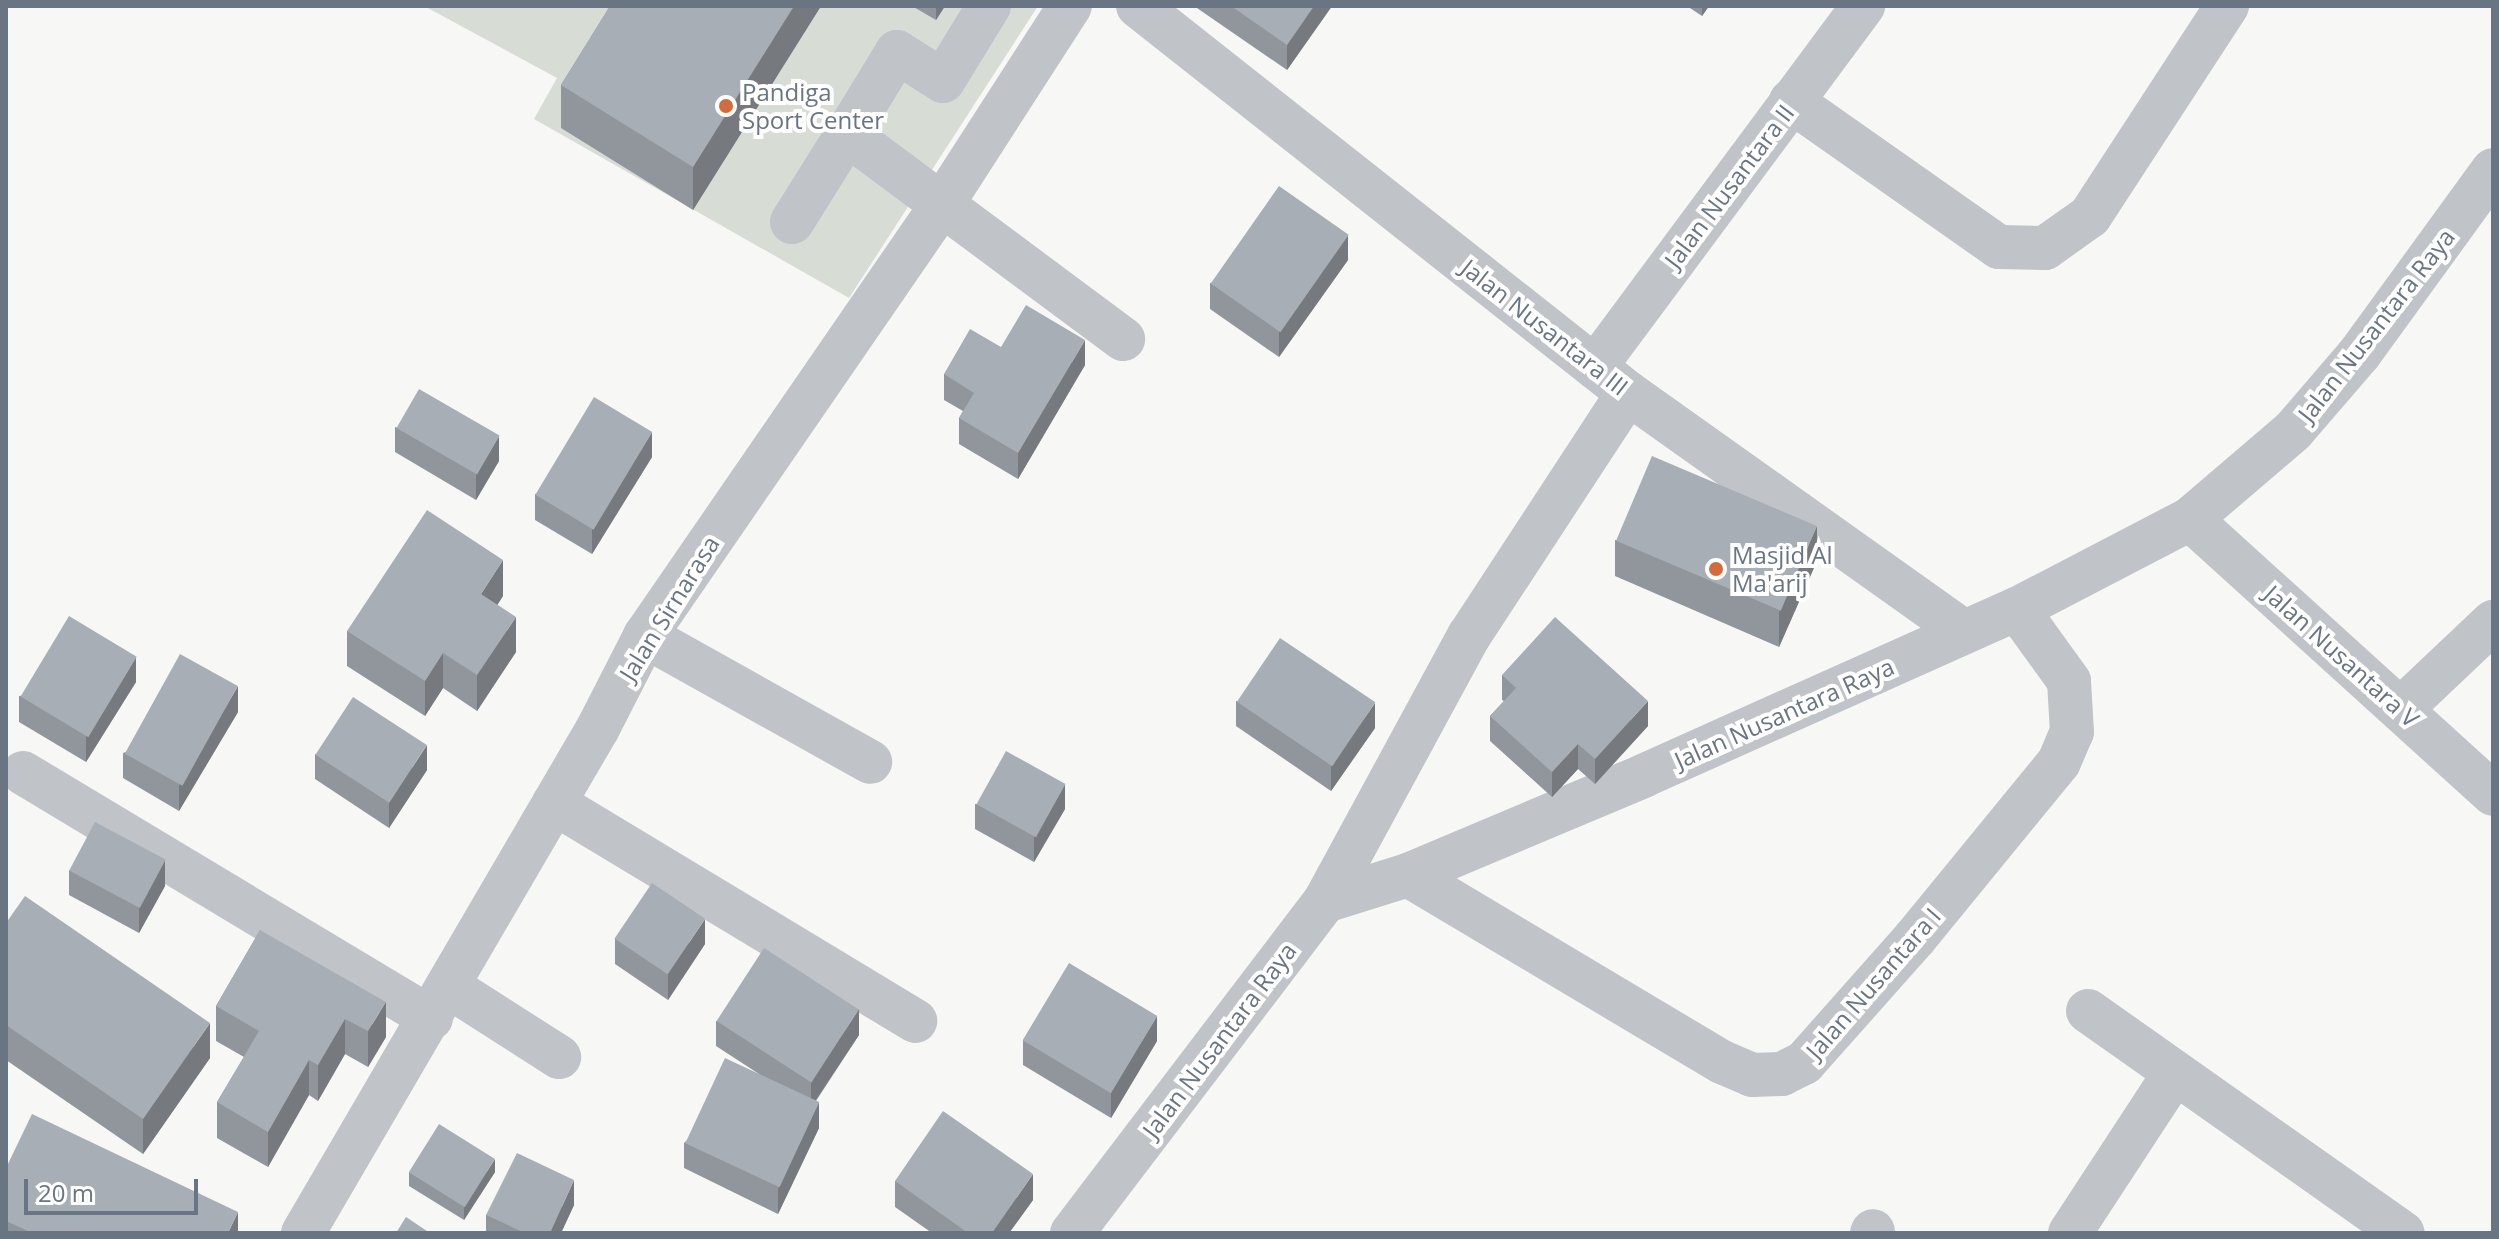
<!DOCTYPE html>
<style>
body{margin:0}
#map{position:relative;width:2499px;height:1239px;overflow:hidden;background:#f7f8f5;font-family:"Open Sans",sans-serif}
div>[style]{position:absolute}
.green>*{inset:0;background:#d7dcd5}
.minor>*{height:44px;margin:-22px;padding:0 22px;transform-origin:22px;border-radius:22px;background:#c0c3c7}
.wall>*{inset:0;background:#90969c}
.shaded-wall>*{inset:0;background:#767a7f}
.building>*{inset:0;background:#a8aeb5;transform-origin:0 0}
.dots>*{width:22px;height:22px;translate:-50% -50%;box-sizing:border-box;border:4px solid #fff;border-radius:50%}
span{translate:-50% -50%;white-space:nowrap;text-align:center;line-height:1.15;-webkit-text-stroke:8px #fff;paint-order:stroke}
.poi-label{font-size:24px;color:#6a7583}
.left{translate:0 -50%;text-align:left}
.street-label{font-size:24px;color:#6a7583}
.frame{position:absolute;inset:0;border:8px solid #6a7583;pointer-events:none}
.scale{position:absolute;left:24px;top:1179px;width:174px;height:36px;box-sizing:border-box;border:4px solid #6a7583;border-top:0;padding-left:10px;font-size:24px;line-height:28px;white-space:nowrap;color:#6a7583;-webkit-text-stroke:6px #fff;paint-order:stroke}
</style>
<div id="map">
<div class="green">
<i style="clip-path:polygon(424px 6px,1038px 6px,849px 298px,534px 119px,557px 78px)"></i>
</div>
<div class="minor">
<i style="left:1138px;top:6px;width:624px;rotate:38.3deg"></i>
<i style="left:1628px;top:393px;width:412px;rotate:35.4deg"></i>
<i style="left:1791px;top:101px;width:254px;rotate:35.1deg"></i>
<i style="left:1999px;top:247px;width:46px;rotate:1.2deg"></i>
<i style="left:2045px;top:248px;width:55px;rotate:-35.4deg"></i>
<i style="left:2090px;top:216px;width:251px;rotate:-56.9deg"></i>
<i style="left:847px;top:134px;width:96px;rotate:-58.6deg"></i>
<i style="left:897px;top:52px;width:54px;rotate:32.2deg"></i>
<i style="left:943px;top:81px;width:88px;rotate:-58.5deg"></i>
<i style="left:792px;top:222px;width:104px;rotate:-58deg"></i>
<i style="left:847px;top:134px;width:344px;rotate:36.6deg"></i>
<i style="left:1595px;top:367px;width:450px;rotate:-53.4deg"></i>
<i style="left:2190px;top:519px;width:409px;rotate:42.2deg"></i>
<i style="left:645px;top:636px;width:258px;rotate:29.2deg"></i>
<i style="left:2401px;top:709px;width:127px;rotate:-43.4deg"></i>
<i style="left:23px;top:773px;width:476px;rotate:31deg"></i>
<i style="left:554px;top:803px;width:422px;rotate:31.1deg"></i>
<i style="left:1408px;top:875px;width:365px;rotate:30.8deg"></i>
<i style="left:1722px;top:1062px;width:33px;rotate:23deg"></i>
<i style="left:1752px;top:1075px;width:30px;rotate:-2deg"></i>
<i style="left:1782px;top:1074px;width:25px;rotate:-27deg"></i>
<i style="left:1804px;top:1063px;width:167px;rotate:-48.4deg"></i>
<i style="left:1915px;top:938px;width:227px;rotate:-50.7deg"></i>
<i style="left:2059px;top:762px;width:33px;rotate:-67deg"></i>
<i style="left:2072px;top:732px;width:51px;rotate:-93.4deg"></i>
<i style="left:2069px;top:681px;width:89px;rotate:-125.8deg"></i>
<i style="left:1325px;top:901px;width:302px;rotate:-61.5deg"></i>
<i style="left:1469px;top:636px;width:290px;rotate:-56.8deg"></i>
<i style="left:448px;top:986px;width:132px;rotate:32.6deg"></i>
<i style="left:2088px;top:1011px;width:385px;rotate:35.2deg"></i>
<i style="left:303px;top:1233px;width:585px;rotate:-59.71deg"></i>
<i style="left:598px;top:728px;width:103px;rotate:-62.9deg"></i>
<i style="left:645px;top:636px;width:526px;rotate:-55.46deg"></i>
<i style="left:943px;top:203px;width:234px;rotate:-57.2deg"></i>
<i style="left:1072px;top:1233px;width:417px;rotate:-52.7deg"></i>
<i style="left:1325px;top:901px;width:87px;rotate:-17.4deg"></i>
<i style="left:1408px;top:875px;width:255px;rotate:-22.8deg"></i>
<i style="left:1643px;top:776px;width:410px;rotate:-24.1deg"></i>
<i style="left:2017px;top:609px;width:195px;rotate:-27.5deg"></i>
<i style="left:2190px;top:519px;width:135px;rotate:-40.5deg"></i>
<i style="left:2293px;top:431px;width:103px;rotate:-49.3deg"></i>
<i style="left:2360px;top:353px;width:226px;rotate:-54deg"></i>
<i style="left:1872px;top:1233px;width:2px;rotate:-63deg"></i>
<i style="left:2070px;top:1233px;width:190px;rotate:-56.8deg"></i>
</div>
<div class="wall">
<i style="clip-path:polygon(610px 6px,821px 6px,693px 210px,561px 128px,561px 85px)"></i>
<i style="clip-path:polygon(912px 6px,945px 6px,936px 20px)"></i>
<i style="clip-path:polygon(1194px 6px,1332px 6px,1287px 70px)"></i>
<i style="clip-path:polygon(1687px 6px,1709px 6px,1702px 16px)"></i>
<i style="clip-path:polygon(1348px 260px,1279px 357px,1210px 309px,1210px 283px)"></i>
<i style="clip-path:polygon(1001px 347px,1085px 365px,1018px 479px,959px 444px,959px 418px,963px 411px,944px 400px,944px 374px)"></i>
<i style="clip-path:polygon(395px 427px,499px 461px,476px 500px,395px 452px)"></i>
<i style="clip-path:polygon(652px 457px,592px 554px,535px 520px,535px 494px)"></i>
<i style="clip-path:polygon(1615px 540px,1817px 561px,1779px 647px,1615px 576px)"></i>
<i style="clip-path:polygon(503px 596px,497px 605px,516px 652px,477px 711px,443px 688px,425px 716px,347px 666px,347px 631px)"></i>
<i style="clip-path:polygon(1502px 675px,1648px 726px,1595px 784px,1578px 769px,1552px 797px,1490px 741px,1490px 716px,1504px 701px,1502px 700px)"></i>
<i style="clip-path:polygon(136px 682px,86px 762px,19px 722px,19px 696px)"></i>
<i style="clip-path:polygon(1236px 701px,1375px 728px,1331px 791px,1236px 726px)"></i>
<i style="clip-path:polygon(238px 712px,179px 811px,123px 778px,123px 753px)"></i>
<i style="clip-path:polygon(315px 754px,427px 770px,389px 828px,315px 779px)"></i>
<i style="clip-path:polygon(975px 804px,1065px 809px,1034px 862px,975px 829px)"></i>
<i style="clip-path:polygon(69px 870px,165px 886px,139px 933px,69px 895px)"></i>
<i style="clip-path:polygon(6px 923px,210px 1058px,143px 1154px,6px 1060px,6px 1080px)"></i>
<i style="clip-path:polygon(260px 930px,386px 1037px,368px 1067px,345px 1054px,318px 1101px,309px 1095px,268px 1167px,217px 1138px,217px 1102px,244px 1057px,216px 1041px,216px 1006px)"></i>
<i style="clip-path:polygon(615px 939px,705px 944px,668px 1000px,615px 964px)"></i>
<i style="clip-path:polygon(716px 1021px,859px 1035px,816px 1101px,819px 1128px,778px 1214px,684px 1168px,684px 1143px,759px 1074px,716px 1046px)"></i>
<i style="clip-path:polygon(1023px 1040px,1157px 1041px,1111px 1118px,1023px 1065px)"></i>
<i style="clip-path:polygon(6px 1168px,238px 1233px,6px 1233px)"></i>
<i style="clip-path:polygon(409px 1172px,495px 1172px,464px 1220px,409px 1186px)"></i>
<i style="clip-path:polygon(895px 1181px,1033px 1200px,1009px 1233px,932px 1233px,895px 1207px)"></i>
<i style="clip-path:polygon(574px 1205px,561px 1233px,486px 1233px,486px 1215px)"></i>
</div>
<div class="shaded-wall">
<i style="clip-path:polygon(794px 6px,821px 6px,693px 210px,693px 167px)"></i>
<i style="clip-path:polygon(936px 6px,945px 6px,936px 20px)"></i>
<i style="clip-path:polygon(1314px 6px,1332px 6px,1287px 70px,1287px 45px)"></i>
<i style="clip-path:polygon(1702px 6px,1709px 6px,1702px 16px)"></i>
<i style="clip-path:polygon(1348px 235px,1348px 260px,1279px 357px,1279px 332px)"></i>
<i style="clip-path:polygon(1085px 340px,1085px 365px,1018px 479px,1018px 453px)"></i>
<i style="clip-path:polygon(652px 432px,652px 457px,592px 554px,592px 529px)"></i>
<i style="clip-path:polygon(499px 436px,499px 461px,476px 500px,476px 475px)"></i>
<i style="clip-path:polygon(1817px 526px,1817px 561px,1779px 647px,1779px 612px)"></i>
<i style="clip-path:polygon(503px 560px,503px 596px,481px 630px,481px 594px)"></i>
<i style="clip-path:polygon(516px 617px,516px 652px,477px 711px,477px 675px)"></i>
<i style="clip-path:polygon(443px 653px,443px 688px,425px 716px,425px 681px)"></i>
<i style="clip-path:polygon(136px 657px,136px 682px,86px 762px,86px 737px)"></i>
<i style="clip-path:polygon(238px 686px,238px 712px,179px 811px,179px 786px)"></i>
<i style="clip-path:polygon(1648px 701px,1648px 726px,1595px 784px,1595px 759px)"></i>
<i style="clip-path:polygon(1375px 703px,1375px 728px,1331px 791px,1331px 766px)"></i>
<i style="clip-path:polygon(1578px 744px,1578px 769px,1552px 797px,1552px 772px)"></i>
<i style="clip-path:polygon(427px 745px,427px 770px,389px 828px,389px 803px)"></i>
<i style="clip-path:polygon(1065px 784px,1065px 809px,1034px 862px,1034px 837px)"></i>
<i style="clip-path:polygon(165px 860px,165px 886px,139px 933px,139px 908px)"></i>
<i style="clip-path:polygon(705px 919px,705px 944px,668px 1000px,668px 974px)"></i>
<i style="clip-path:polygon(386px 1002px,386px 1037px,368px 1067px,368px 1031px)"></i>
<i style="clip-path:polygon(859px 1009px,859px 1035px,811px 1107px,811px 1082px)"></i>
<i style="clip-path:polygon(1157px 1016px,1157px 1041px,1111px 1118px,1111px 1092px)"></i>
<i style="clip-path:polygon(345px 1019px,345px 1054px,318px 1101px,318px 1065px)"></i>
<i style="clip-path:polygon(210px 1023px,210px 1058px,143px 1154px,143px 1119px)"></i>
<i style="clip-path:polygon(309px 1060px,309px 1095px,268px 1167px,268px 1132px)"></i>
<i style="clip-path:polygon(819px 1102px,819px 1128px,778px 1214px,778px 1189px)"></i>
<i style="clip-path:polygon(495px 1159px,495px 1172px,464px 1220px,464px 1207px)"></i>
<i style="clip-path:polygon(1033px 1174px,1033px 1200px,1009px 1233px,992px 1233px)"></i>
<i style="clip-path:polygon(574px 1180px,574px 1205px,561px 1233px,550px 1233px)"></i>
<i style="clip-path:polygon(238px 1212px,238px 1233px,228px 1233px)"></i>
</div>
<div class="building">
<i style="clip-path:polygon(610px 6px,794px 6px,693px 167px,561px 85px)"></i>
<i style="clip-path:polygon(1231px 6px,1314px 6px,1287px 45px)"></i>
<i style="left:1279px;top:186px;width:85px;height:119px;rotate:35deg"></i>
<i style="clip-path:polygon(1026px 305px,1085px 340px,1018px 453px,959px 418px,974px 393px,944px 374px,970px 329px,1001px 347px)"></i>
<i style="left:419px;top:389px;width:93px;height:45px;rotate:30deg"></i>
<i style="left:594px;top:397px;width:68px;height:114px;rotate:31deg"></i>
<i style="left:1652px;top:456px;width:179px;height:92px;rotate:23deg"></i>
<i style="clip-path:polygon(427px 510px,503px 560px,481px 594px,516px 617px,477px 675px,443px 653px,425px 681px,347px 631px)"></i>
<i style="left:69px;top:616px;width:79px;height:94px;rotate:31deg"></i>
<i style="clip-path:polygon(1555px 617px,1648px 701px,1595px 759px,1578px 744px,1552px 772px,1490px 716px,1516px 688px,1502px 675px)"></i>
<i style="left:1280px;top:638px;width:115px;height:77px;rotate:34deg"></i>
<i style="left:180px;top:654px;width:66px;height:114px;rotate:29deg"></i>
<i style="left:353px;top:697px;width:88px;height:69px;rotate:33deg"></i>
<i style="left:1006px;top:751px;width:68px;height:61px;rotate:29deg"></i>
<i style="left:95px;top:822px;width:80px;height:55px;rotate:28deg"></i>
<i style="left:652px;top:883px;width:64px;height:67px;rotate:34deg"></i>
<i style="clip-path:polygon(25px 896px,210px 1023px,143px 1119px,6px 1025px,6px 923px)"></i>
<i style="clip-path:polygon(260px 930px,386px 1002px,368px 1031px,345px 1019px,318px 1065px,309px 1060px,268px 1132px,217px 1102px,259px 1031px,216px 1006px)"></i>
<i style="left:764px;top:948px;width:113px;height:87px;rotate:33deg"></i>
<i style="left:1069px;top:963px;width:103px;height:90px;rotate:31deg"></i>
<i style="left:725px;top:1058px;width:104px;height:94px;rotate:25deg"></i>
<i style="clip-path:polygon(943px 1111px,1033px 1174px,992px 1233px,968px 1233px,895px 1181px)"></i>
<i style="clip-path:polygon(32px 1114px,238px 1212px,228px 1233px,32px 1233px,6px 1221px,6px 1168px)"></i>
<i style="left:439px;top:1124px;width:66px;height:57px;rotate:32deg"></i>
<i style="clip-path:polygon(517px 1153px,574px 1180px,550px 1233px,525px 1233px,486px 1215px)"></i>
<i style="clip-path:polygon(406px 1217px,430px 1233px,396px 1233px)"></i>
</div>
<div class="dots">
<i style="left:726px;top:106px;background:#d36c3a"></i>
<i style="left:1716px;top:569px;background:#d36c3a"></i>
</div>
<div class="poi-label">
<span class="left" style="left:742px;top:106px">Pandiga<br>Sport Center</span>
<span class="left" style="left:1732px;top:569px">Masjid Al<br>Ma'arij</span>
</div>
<div class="street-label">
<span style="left:1729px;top:186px;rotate:-53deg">Jalan Nusantara II</span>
<span style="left:2376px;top:325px;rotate:-52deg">Jalan Nusantara Raya</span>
<span style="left:1545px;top:327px;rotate:38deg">Jalan Nusantara III</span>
<span style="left:669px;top:608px;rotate:-58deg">Jalan Sirnarasa</span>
<span style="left:2342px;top:656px;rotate:42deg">Jalan Nusantara V</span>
<span style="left:1784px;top:713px;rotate:-24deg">Jalan Nusantara Raya</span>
<span style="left:1873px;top:983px;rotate:-49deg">Jalan Nusantara I</span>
<span style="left:1219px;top:1040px;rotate:-53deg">Jalan Nusantara Raya</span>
</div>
<div class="frame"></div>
<div class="scale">20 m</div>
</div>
